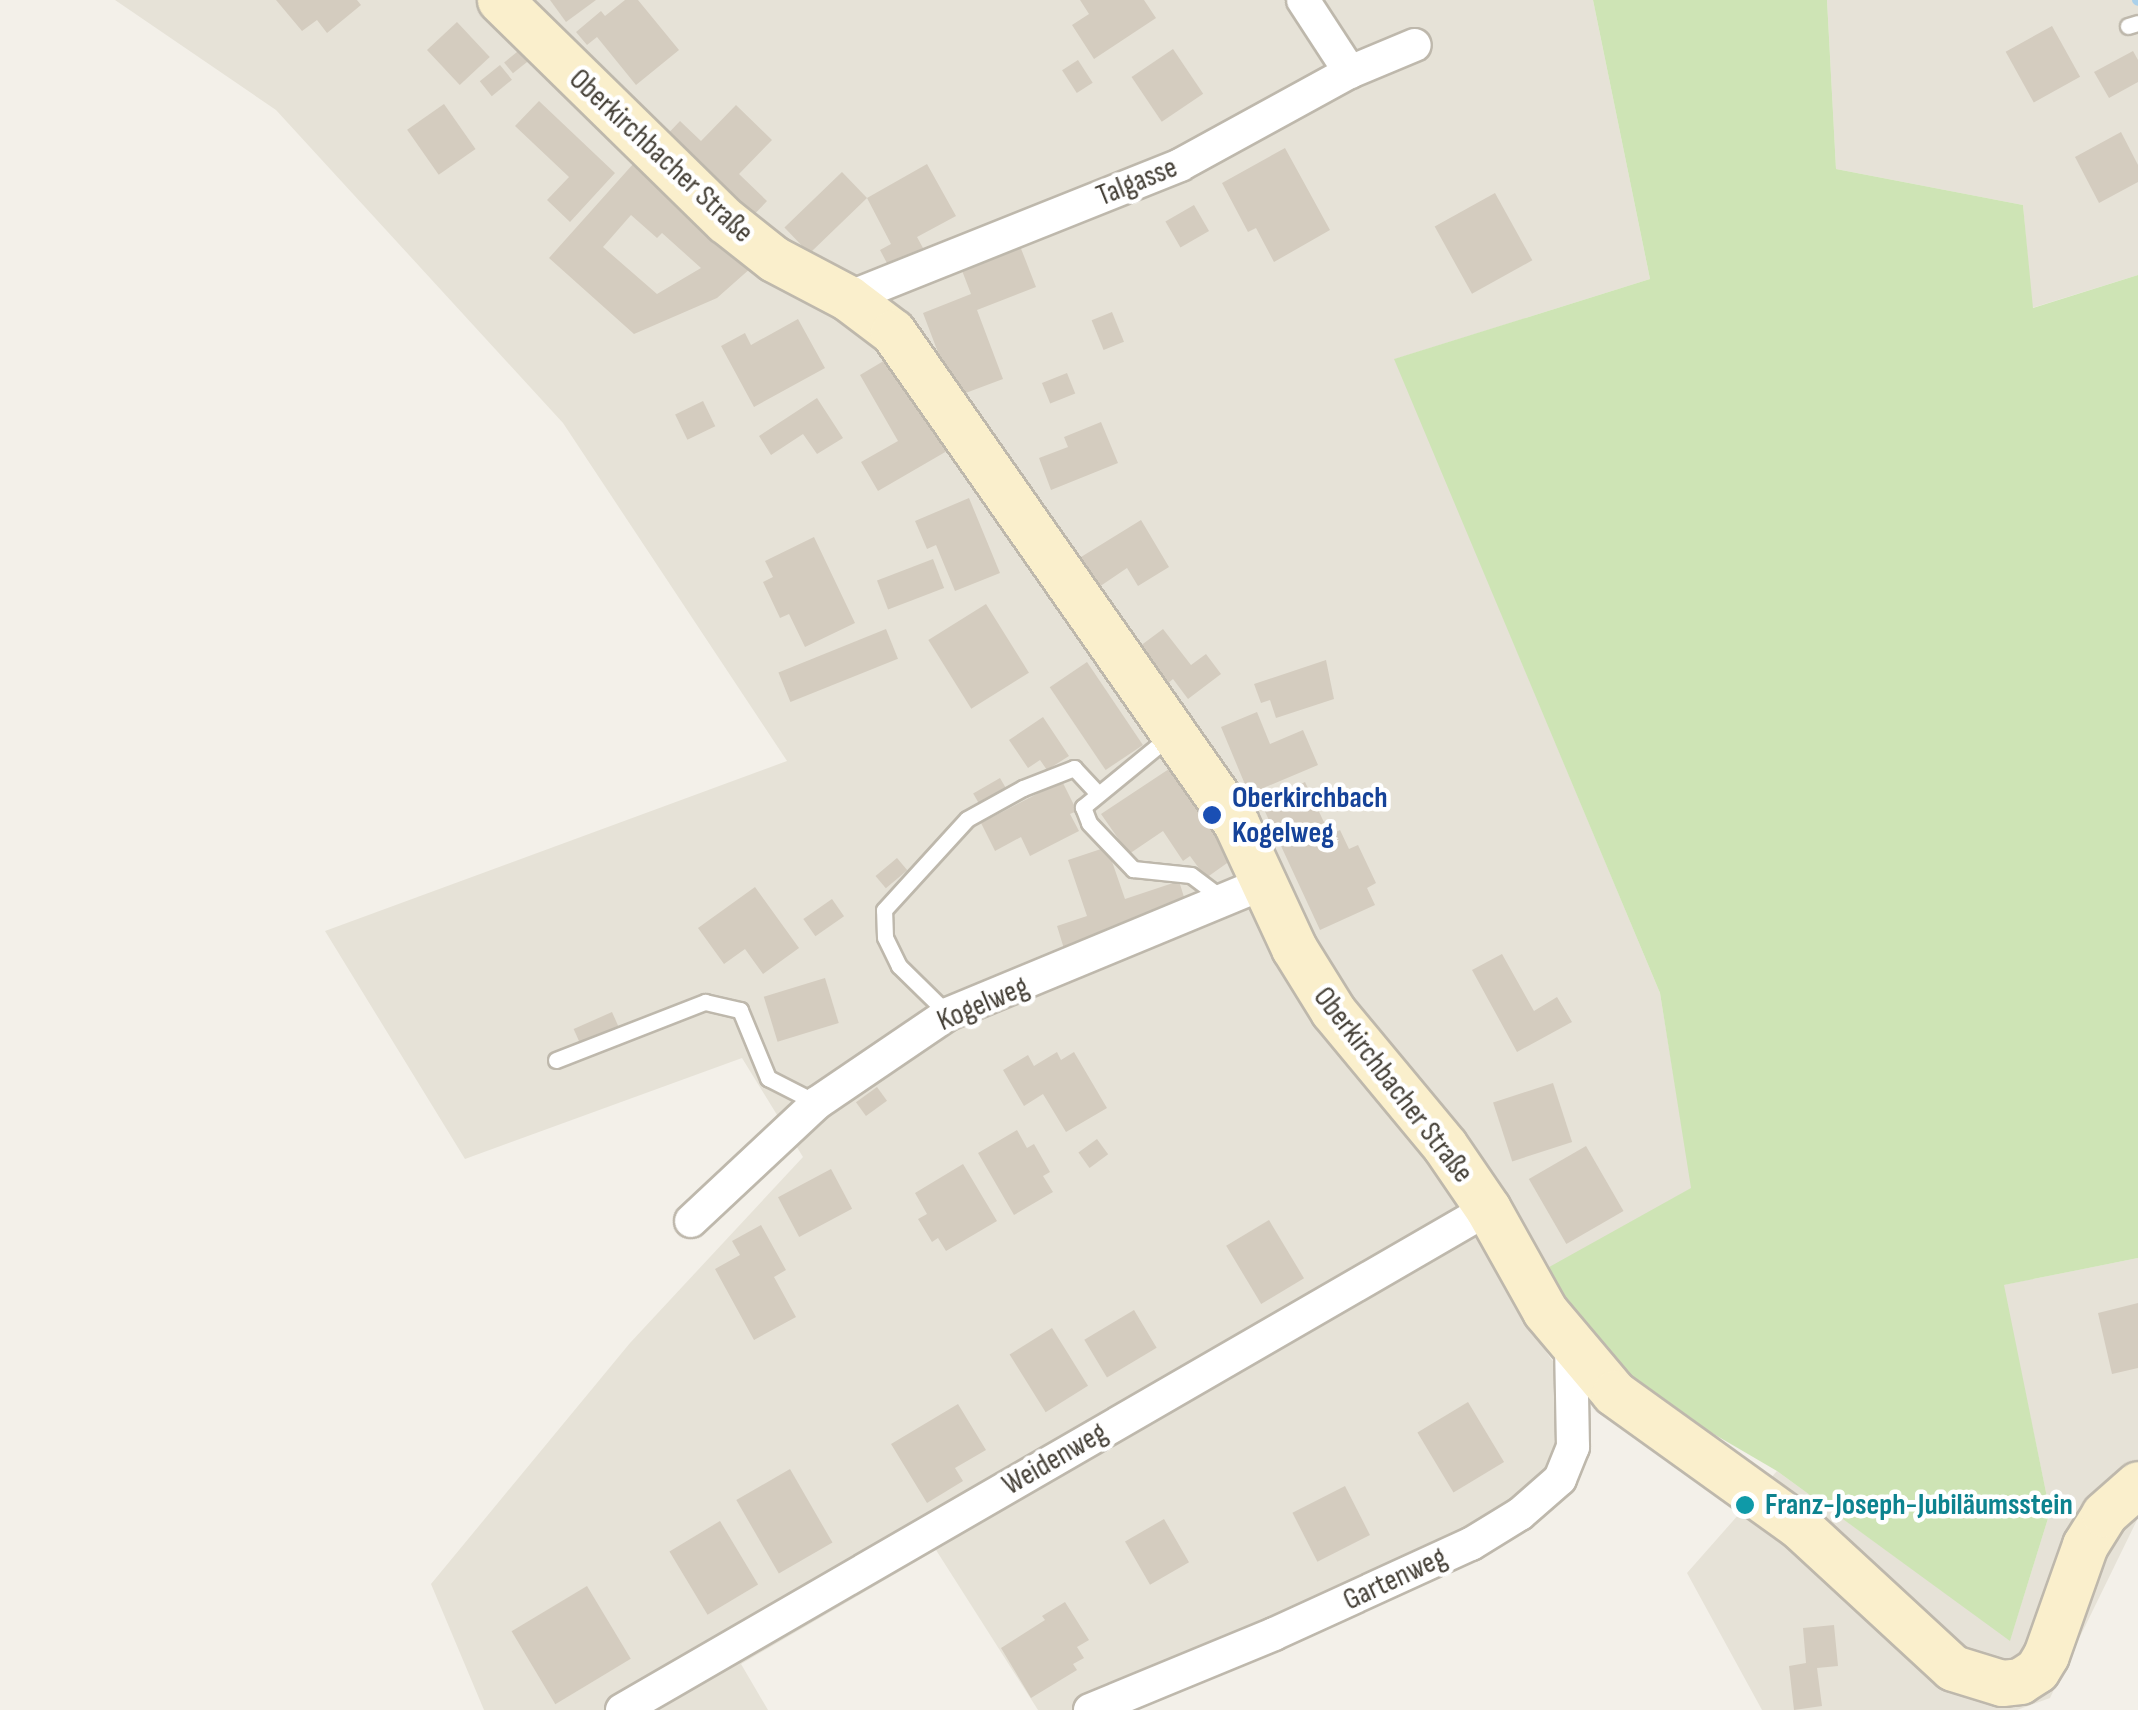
<!DOCTYPE html>
<meta charset="utf-8">
<style>
body{margin:0}
#map{position:relative;width:2138px;height:1710px;overflow:hidden;background:#f3f0e9;font-family:"Sofia Sans Condensed",sans-serif}
div>[style]{position:absolute}
.residential>*{inset:0;background:#e6e2d7}
.green>*{inset:0;background:#cee4b5}
.stream>*{height:10px;margin:-5px;padding:0 5px;transform-origin:5px;border-radius:5px;background:#aad0ea}
.building>*{inset:0;background:#d4ccbf;transform-origin:0 0}
.roads{filter:drop-shadow(2px 0 #beb8ac) drop-shadow(-2px 0 #beb8ac) drop-shadow(0 2px #beb8ac) drop-shadow(0 -2px #beb8ac)}
.lane>*{height:15px;margin:-7.5px;padding:0 7.5px;transform-origin:7.5px;border-radius:7.5px;background:#fff}
.street>*{height:32px;margin:-16px;padding:0 16px;transform-origin:16px;border-radius:16px;background:#fff}
.secondary>*{height:45px;margin:-22.5px;padding:0 22.5px;transform-origin:22.5px;border-radius:22.5px;background:#faefcc}
.dots>*{width:28px;height:28px;translate:-50% -50%;box-sizing:border-box;border:5px solid #fff;border-radius:50%}
span{translate:-50% -50%;white-space:nowrap;text-align:center;line-height:1.15;-webkit-text-stroke:9px #fff;paint-order:stroke}
.street-label{font-size:30px;color:#464138}
.transit-label{font-size:30px;color:#164399;font-weight:700}
.left{translate:0 -50%;text-align:left}
.culture-label{font-size:30px;color:#0d838f;font-weight:700}
</style>
<div id="map">
<div class="residential">
<i style="clip-path:polygon(115px 0,1593px 0,1650px 279px,1395px 359px,1660px 993px,1692px 1188px,1507px 1292px,1551px 1359px,1590px 1395px,1582px 1453px,1565px 1489px,1117px 1710px,1038px 1710px,936px 1550px,741px 1664px,768px 1710px,484px 1710px,431px 1584px,630px 1343px,803px 1157px,742px 1058px,465px 1159px,325px 931px,787px 761px,563px 423px,276px 110px)"></i>
<i style="clip-path:polygon(1827px 0,2138px 0,2138px 275px,2032px 308px,2023px 205px,1836px 169px)"></i>
<i style="clip-path:polygon(2138px 1258px,2138px 1518px,2050px 1698px,2017px 1710px,1762px 1710px,1687px 1573px,1777px 1471px,2010px 1640px,2050px 1512px,2003px 1285px)"></i>
</div>
<div class="green">
<i style="clip-path:polygon(1593px 0,1827px 0,1836px 169px,2023px 205px,2033px 308px,2138px 275px,2138px 1258px,2004px 1285px,2050px 1512px,2010px 1641px,1777px 1471px,1647px 1395px,1581px 1329px,1542px 1271px,1691px 1188px,1660px 993px,1394px 359px,1650px 279px)"></i>
</div>
<div class="stream">
<i style="left:2137px;top:0;width:1px;rotate:45deg"></i>
</div>
<div class="building">
<i style="clip-path:polygon(276px 0,357px 0,361px 5px,327px 33px,317px 20px,302px 31px)"></i>
<i style="clip-path:polygon(550px 0,596px 0,566px 22px)"></i>
<i style="clip-path:polygon(625px 0,638px 0,679px 50px,636px 85px,597px 37px,587px 45px,576px 32px,601px 11px,605px 16px)"></i>
<i style="clip-path:polygon(1080px 0,1144px 0,1156px 18px,1094px 59px,1072px 25px,1089px 14px)"></i>
<i style="left:457px;top:22px;width:48px;height:41px;rotate:47deg"></i>
<i style="left:2052px;top:26px;width:58px;height:53px;rotate:61deg"></i>
<i style="left:522px;top:48px;width:14px;height:23px;rotate:51deg"></i>
<i style="left:1173px;top:49px;width:54px;height:50px;rotate:56deg"></i>
<i style="clip-path:polygon(2133px 51px,2138px 60px,2138px 82px,2109px 98px,2094px 72px)"></i>
<i style="left:1078px;top:60px;width:27px;height:19px;rotate:57deg"></i>
<i style="left:500px;top:65px;width:19px;height:26px;rotate:51deg"></i>
<i style="clip-path:polygon(539px 101px,615px 173px,570px 222px,547px 200px,569px 177px,515px 126px)"></i>
<i style="left:444px;top:104px;width:55px;height:45px;rotate:55deg"></i>
<i style="clip-path:polygon(736px 105px,772px 140px,739px 174px,767px 201px,746px 223px,661px 141px,680px 121px,701px 141px)"></i>
<i style="clip-path:polygon(2121px 132px,2138px 165px,2138px 182px,2099px 203px,2075px 157px)"></i>
<i style="clip-path:polygon(1285px 148px,1330px 230px,1274px 262px,1256px 228px,1248px 232px,1222px 183px)"></i>
<i style="clip-path:polygon(evenodd,634px 163px,752px 267px,717px 298px,634px 334px,549px 258px,634px 163px,631px 215px,657px 238px,662px 233px,701px 268px,657px 294px,603px 247px,631px 215px)"></i>
<i style="clip-path:polygon(927px 164px,956px 216px,917px 237px,923px 248px,889px 267px,880px 250px,891px 244px,867px 198px)"></i>
<i style="left:842px;top:172px;width:36px;height:80px;rotate:46deg"></i>
<i style="left:1495px;top:193px;width:77px;height:69px;rotate:61deg"></i>
<i style="left:1194px;top:205px;width:30px;height:33px;rotate:60deg"></i>
<i style="clip-path:polygon(1020px 246px,1036px 287px,977px 310px,1003px 379px,955px 397px,923px 313px,971px 294px,961px 268px)"></i>
<i style="left:1112px;top:312px;width:32px;height:22px;rotate:68deg"></i>
<i style="clip-path:polygon(798px 319px,825px 368px,754px 407px,721px 346px,745px 333px,751px 345px)"></i>
<i style="clip-path:polygon(892px 356px,947px 451px,878px 491px,861px 462px,898px 441px,860px 375px)"></i>
<i style="left:1067px;top:373px;width:22px;height:27px;rotate:68deg"></i>
<i style="clip-path:polygon(817px 398px,843px 438px,817px 454px,803px 434px,771px 455px,759px 436px)"></i>
<i style="left:703px;top:401px;width:28px;height:31px;rotate:64deg"></i>
<i style="clip-path:polygon(1101px 422px,1118px 463px,1051px 490px,1039px 458px,1068px 447px,1064px 437px)"></i>
<i style="clip-path:polygon(969px 498px,1000px 573px,955px 591px,936px 545px,927px 549px,915px 521px)"></i>
<i style="clip-path:polygon(1141px 520px,1169px 567px,1138px 586px,1127px 568px,1099px 587px,1081px 557px)"></i>
<i style="clip-path:polygon(814px 537px,855px 623px,805px 647px,789px 614px,780px 618px,763px 582px,773px 577px,765px 561px)"></i>
<i style="left:933px;top:559px;width:31px;height:60px;rotate:69deg"></i>
<i style="left:986px;top:604px;width:81px;height:68px;rotate:58deg"></i>
<i style="left:886px;top:629px;width:32px;height:116px;rotate:68deg"></i>
<i style="clip-path:polygon(1163px 629px,1191px 665px,1206px 654px,1221px 674px,1188px 699px,1173px 679px,1161px 689px,1132px 652px)"></i>
<i style="clip-path:polygon(1326px 660px,1334px 699px,1276px 718px,1270px 700px,1261px 703px,1254px 684px)"></i>
<i style="left:1087px;top:662px;width:100px;height:45px;rotate:56deg"></i>
<i style="clip-path:polygon(1257px 712px,1270px 744px,1303px 730px,1318px 765px,1249px 794px,1221px 727px)"></i>
<i style="clip-path:polygon(1043px 717px,1069px 756px,1047px 770px,1040px 760px,1028px 768px,1009px 740px)"></i>
<i style="clip-path:polygon(1175px 765px,1237px 856px,1206px 878px,1190px 856px,1183px 861px,1163px 831px,1129px 854px,1101px 814px)"></i>
<i style="left:1000px;top:778px;width:16px;height:31px;rotate:60deg"></i>
<i style="clip-path:polygon(1062px 781px,1077px 811px,1070px 814px,1079px 831px,1030px 856px,1021px 837px,995px 851px,981px 823px)"></i>
<i style="clip-path:polygon(1305px 782px,1330px 835px,1340px 830px,1349px 849px,1358px 845px,1376px 883px,1367px 888px,1375px 905px,1320px 930px,1261px 803px)"></i>
<i style="clip-path:polygon(1107px 847px,1125px 899px,1179px 881px,1188px 910px,1065px 952px,1057px 926px,1087px 916px,1068px 860px)"></i>
<i style="left:897px;top:858px;width:16px;height:28px;rotate:50deg"></i>
<i style="clip-path:polygon(755px 887px,799px 948px,763px 974px,745px 949px,724px 964px,698px 928px)"></i>
<i style="left:832px;top:899px;width:21px;height:35px;rotate:55deg"></i>
<i style="clip-path:polygon(1502px 954px,1534px 1011px,1557px 997px,1572px 1022px,1517px 1052px,1472px 970px)"></i>
<i style="left:825px;top:978px;width:47px;height:64px;rotate:73deg"></i>
<i style="left:612px;top:1012px;width:17px;height:42px;rotate:66deg"></i>
<i style="clip-path:polygon(1057px 1052px,1061px 1060px,1074px 1052px,1107px 1108px,1066px 1132px,1043px 1094px,1024px 1106px,1003px 1070px,1028px 1055px,1034px 1066px)"></i>
<i style="left:1553px;top:1083px;width:62px;height:63px;rotate:72deg"></i>
<i style="left:877px;top:1087px;width:17px;height:26px;rotate:54deg"></i>
<i style="clip-path:polygon(1017px 1130px,1027px 1148px,1034px 1144px,1050px 1172px,1043px 1176px,1053px 1192px,1014px 1215px,978px 1153px)"></i>
<i style="left:1097px;top:1139px;width:19px;height:23px;rotate:54deg"></i>
<i style="left:1586px;top:1146px;width:75px;height:66px;rotate:60deg"></i>
<i style="clip-path:polygon(963px 1164px,997px 1221px,946px 1251px,938px 1238px,932px 1242px,918px 1219px,927px 1214px,915px 1193px)"></i>
<i style="left:831px;top:1169px;width:45px;height:60px;rotate:62deg"></i>
<i style="left:1269px;top:1220px;width:68px;height:50px;rotate:59deg"></i>
<i style="clip-path:polygon(761px 1225px,786px 1270px,774px 1277px,796px 1317px,754px 1340px,715px 1269px,740px 1255px,732px 1241px)"></i>
<i style="clip-path:polygon(2138px 1303px,2138px 1368px,2112px 1374px,2098px 1313px)"></i>
<i style="left:1134px;top:1310px;width:44px;height:58px;rotate:59deg"></i>
<i style="left:1052px;top:1328px;width:68px;height:50px;rotate:58deg"></i>
<i style="left:1468px;top:1402px;width:70px;height:59px;rotate:59deg"></i>
<i style="clip-path:polygon(958px 1404px,986px 1450px,955px 1468px,963px 1481px,927px 1503px,891px 1444px)"></i>
<i style="left:790px;top:1469px;width:85px;height:62px;rotate:60deg"></i>
<i style="left:1345px;top:1486px;width:55px;height:59px;rotate:63deg"></i>
<i style="left:1164px;top:1519px;width:50px;height:45px;rotate:60deg"></i>
<i style="left:720px;top:1521px;width:74px;height:59px;rotate:59deg"></i>
<i style="left:587px;top:1586px;width:85px;height:88px;rotate:59deg"></i>
<i style="clip-path:polygon(1065px 1602px,1089px 1640px,1077px 1647px,1084px 1658px,1073px 1664px,1077px 1670px,1031px 1698px,1001px 1648px,1045px 1620px,1042px 1616px)"></i>
<i style="clip-path:polygon(1834px 1625px,1838px 1666px,1817px 1668px,1822px 1706px,1794px 1710px,1789px 1666px,1806px 1663px,1803px 1628px)"></i>
</div>
<div class="roads">
<div class="lane">
<i style="left:2128px;top:26px;width:10px;rotate:-17deg"></i>
<i style="left:1171px;top:735px;width:114px;rotate:140.7deg"></i>
<i style="left:1083px;top:807px;width:17px;rotate:69deg"></i>
<i style="left:1089px;top:823px;width:64px;rotate:46.3deg"></i>
<i style="left:1133px;top:869px;width:58px;rotate:5.9deg"></i>
<i style="left:1191px;top:875px;width:40px;rotate:37deg"></i>
<i style="left:948px;top:1014px;width:69px;rotate:-135.6deg"></i>
<i style="left:899px;top:966px;width:32px;rotate:-116deg"></i>
<i style="left:885px;top:937px;width:27px;rotate:-92deg"></i>
<i style="left:884px;top:910px;width:123px;rotate:-47.6deg"></i>
<i style="left:967px;top:819px;width:64px;rotate:-29deg"></i>
<i style="left:1023px;top:788px;width:55px;rotate:-21.4deg"></i>
<i style="left:1074px;top:768px;width:34px;rotate:47deg"></i>
<i style="left:556px;top:1060px;width:160px;rotate:-21.3deg"></i>
<i style="left:705px;top:1002px;width:36px;rotate:13deg"></i>
<i style="left:740px;top:1010px;width:74px;rotate:67.6deg"></i>
<i style="left:768px;top:1078px;width:55px;rotate:27deg"></i>
</div>
<div class="street">
<i style="left:1303px;top:0;width:86px;rotate:56.9deg"></i>
<i style="left:848px;top:298px;width:358px;rotate:-21.8deg"></i>
<i style="left:1180px;top:165px;width:194px;rotate:-28.7deg"></i>
<i style="left:1350px;top:72px;width:70px;rotate:-22.6deg"></i>
<i style="left:691px;top:1221px;width:173px;rotate:-43.1deg"></i>
<i style="left:817px;top:1103px;width:158px;rotate:-34.2deg"></i>
<i style="left:948px;top:1014px;width:343px;rotate:-22.5deg"></i>
<i style="left:622px;top:1710px;width:1000px;rotate:-30.05deg"></i>
<i style="left:1090px;top:1710px;width:199px;rotate:-22.4deg"></i>
<i style="left:1274px;top:1634px;width:217px;rotate:-24.6deg"></i>
<i style="left:1471px;top:1544px;width:57px;rotate:-31.5deg"></i>
<i style="left:1520px;top:1514px;width:53px;rotate:-41.2deg"></i>
<i style="left:1560px;top:1479px;width:35px;rotate:-68deg"></i>
<i style="left:1573px;top:1447px;width:102px;rotate:-91.1deg"></i>
</div>
<div class="secondary">
<i style="left:500px;top:0;width:316px;rotate:44.4deg"></i>
<i style="left:726px;top:221px;width:61px;rotate:38.4deg"></i>
<i style="left:774px;top:259px;width:84px;rotate:27.8deg"></i>
<i style="left:848px;top:298px;width:56px;rotate:37.1deg"></i>
<i style="left:893px;top:332px;width:599px;rotate:55.06deg"></i>
<i style="left:1236px;top:823px;width:138px;rotate:65.1deg"></i>
<i style="left:1294px;top:948px;width:74px;rotate:58.2deg"></i>
<i style="left:1333px;top:1011px;width:175px;rotate:50.3deg"></i>
<i style="left:1445px;top:1146px;width:76px;rotate:55.7deg"></i>
<i style="left:1488px;top:1209px;width:117px;rotate:60.8deg"></i>
<i style="left:1545px;top:1311px;width:107px;rotate:49.9deg"></i>
<i style="left:1614px;top:1393px;width:228px;rotate:35.7deg"></i>
<i style="left:1799px;top:1526px;width:209px;rotate:42.7deg"></i>
<i style="left:1953px;top:1668px;width:51px;rotate:17deg"></i>
<i style="left:2002px;top:1683px;width:18px;rotate:-6deg"></i>
<i style="left:2020px;top:1681px;width:20px;rotate:-33deg"></i>
<i style="left:2037px;top:1670px;width:17px;rotate:-59deg"></i>
<i style="left:2046px;top:1655px;width:117px;rotate:-70.5deg"></i>
<i style="left:2085px;top:1545px;width:36px;rotate:-58deg"></i>
<i style="left:2104px;top:1514px;width:45px;rotate:-41.4deg"></i>
</div>
</div>
<div class="dots">
<i style="left:1212px;top:815px;background:#1a4fb4"></i>
<i style="left:1745px;top:1505px;background:#0f9aa8"></i>
</div>
<div class="street-label">
<span style="left:661px;top:156px;rotate:43deg">Oberkirchbacher Straße</span>
<span style="left:1137px;top:182px;rotate:-22deg">Talgasse</span>
<span style="left:983px;top:1004px;rotate:-23deg">Kogelweg</span>
<span style="left:1393px;top:1085px;rotate:52deg">Oberkirchbacher Straße</span>
<span style="left:1055px;top:1459px;rotate:-30deg">Weidenweg</span>
<span style="left:1395px;top:1579px;rotate:-25deg">Gartenweg</span>
</div>
<div class="transit-label">
<span class="left" style="left:1232px;top:815px">Oberkirchbach<br>Kogelweg</span>
</div>
<div class="culture-label">
<span class="left" style="left:1765px;top:1505px">Franz-Joseph-Jubiläumsstein</span>
</div>
</div>
